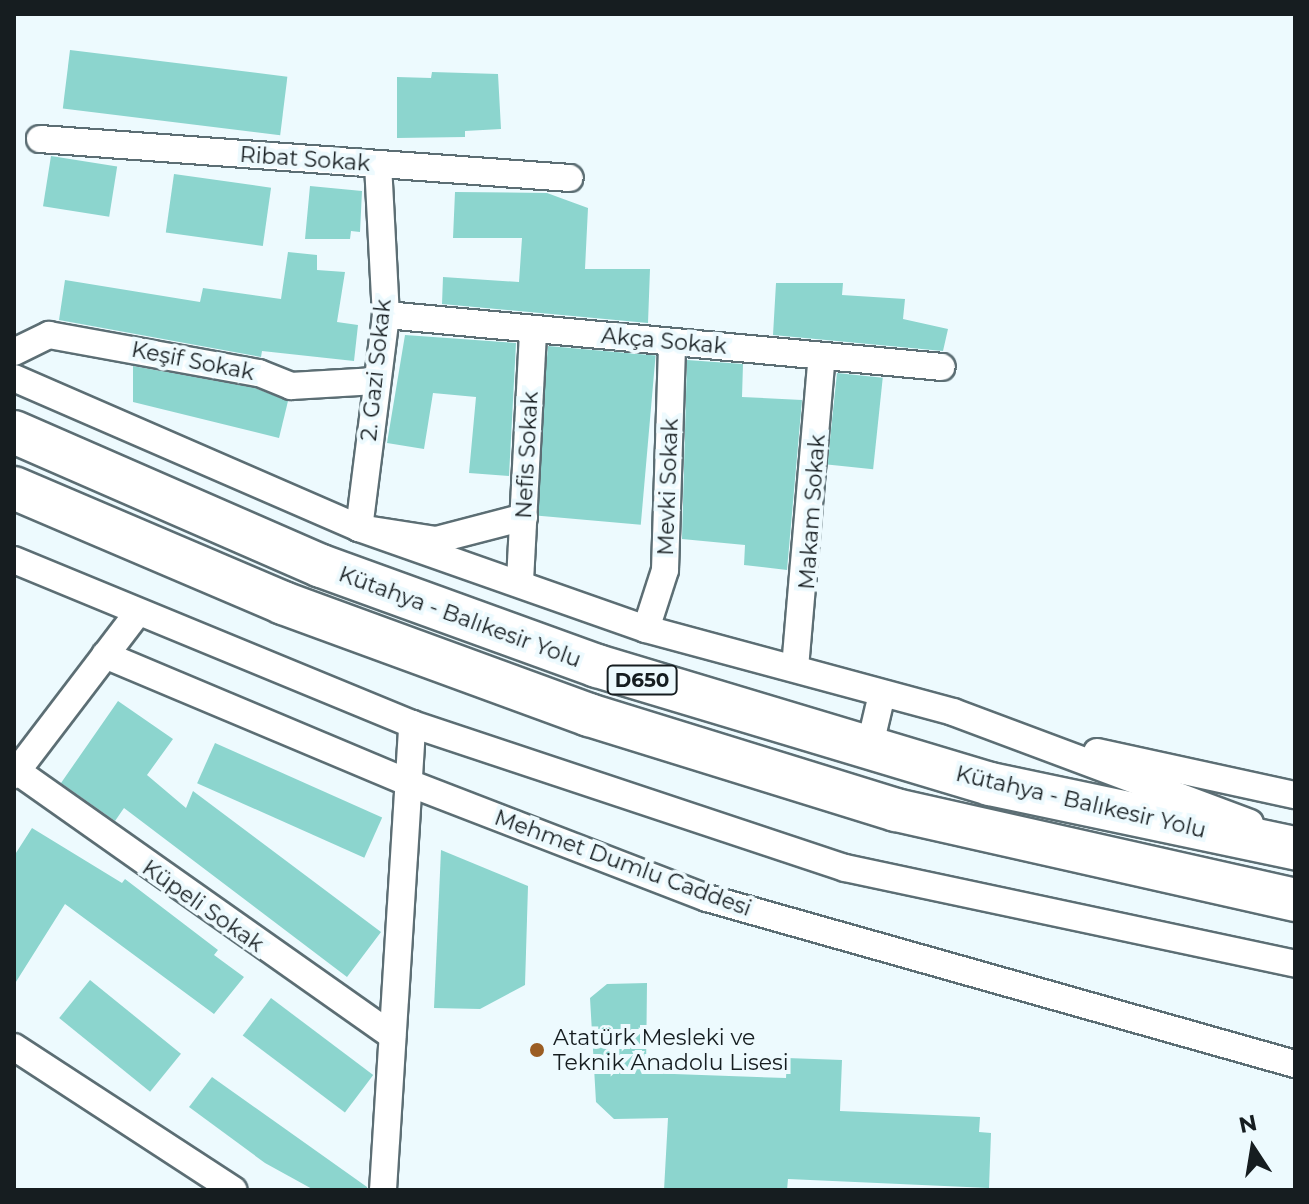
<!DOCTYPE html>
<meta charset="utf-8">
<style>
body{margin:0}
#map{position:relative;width:1309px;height:1204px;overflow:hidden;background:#edfafe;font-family:Montserrat,sans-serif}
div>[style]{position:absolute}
.building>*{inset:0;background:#8cd5ce;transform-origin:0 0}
.roads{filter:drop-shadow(2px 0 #5c6e74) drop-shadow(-2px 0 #5c6e74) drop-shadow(0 2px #5c6e74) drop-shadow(0 -2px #5c6e74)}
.minor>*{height:26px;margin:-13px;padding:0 13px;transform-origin:13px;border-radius:13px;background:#fff}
.trunk>*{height:42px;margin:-21px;padding:0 21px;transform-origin:21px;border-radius:21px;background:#fff}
.dots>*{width:22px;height:22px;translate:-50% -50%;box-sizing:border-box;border:4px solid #edfafe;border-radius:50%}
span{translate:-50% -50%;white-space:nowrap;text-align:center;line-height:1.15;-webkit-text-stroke:8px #edfafe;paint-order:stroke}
.shield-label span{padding:2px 6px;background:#edfafe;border:2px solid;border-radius:6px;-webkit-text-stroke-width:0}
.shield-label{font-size:20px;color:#161d20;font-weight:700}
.street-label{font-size:22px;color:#161d20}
.poi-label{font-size:22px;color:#161d20}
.left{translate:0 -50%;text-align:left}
.frame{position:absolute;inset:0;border:16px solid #161d20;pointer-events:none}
.north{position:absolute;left:1213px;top:1108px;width:80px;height:80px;-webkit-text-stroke:6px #edfafe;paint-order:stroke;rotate:348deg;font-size:22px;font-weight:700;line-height:32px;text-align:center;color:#161d20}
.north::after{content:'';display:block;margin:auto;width:28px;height:36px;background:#161d20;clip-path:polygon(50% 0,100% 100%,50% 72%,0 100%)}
</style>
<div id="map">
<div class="building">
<i style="left:70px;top:50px;width:219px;height:59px;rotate:7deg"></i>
<i style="clip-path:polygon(432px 72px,498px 74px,501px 129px,465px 131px,465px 137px,397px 138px,397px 77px,431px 78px)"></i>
<i style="left:51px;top:156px;width:67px;height:51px;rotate:9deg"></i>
<i style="left:174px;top:174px;width:98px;height:59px;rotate:8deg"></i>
<i style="clip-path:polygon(310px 186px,362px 191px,360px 232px,351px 231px,350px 239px,305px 239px)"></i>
<i style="clip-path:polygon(455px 192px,547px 193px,588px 208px,585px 269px,650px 269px,648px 323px,442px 304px,443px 277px,519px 282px,522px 238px,453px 238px)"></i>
<i style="clip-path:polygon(288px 252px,317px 255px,317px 270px,345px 272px,337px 322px,358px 325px,354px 361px,262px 351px,261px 357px,59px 320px,65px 280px,200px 302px,203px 288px,281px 299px)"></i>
<i style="clip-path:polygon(776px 283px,843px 283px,842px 295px,905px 299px,903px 319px,948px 329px,943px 351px,773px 335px)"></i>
<i style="clip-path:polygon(405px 335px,516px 343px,509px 476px,469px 473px,476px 397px,433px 393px,424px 449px,387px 443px)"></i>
<i style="left:548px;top:346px;width:108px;height:170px;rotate:5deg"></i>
<i style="clip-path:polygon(687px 360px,743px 364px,742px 397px,802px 400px,787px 570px,744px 565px,745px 545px,682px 539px)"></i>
<i style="clip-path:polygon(133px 366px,255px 388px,288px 401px,279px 438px,133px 402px)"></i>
<i style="left:837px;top:373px;width:46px;height:92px;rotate:6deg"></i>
<i style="clip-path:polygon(118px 701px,173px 739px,147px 775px,186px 808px,193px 791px,381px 932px,347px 977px,124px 808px,115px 821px,61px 783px)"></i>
<i style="left:215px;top:743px;width:183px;height:44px;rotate:24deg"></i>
<i style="clip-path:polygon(32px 828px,122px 883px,125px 879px,218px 950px,214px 955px,244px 977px,214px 1014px,65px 904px,14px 985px,14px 856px)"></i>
<i style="clip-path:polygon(441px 850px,528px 886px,525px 985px,480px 1009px,434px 1008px)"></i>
<i style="left:90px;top:980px;width:117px;height:49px;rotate:39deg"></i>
<i style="clip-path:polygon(647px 983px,646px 1073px,786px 1078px,787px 1058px,842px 1060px,840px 1111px,980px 1117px,979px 1132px,991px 1133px,989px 1188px,788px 1179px,787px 1190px,664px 1190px,668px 1118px,614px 1119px,596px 1102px,590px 998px,607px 984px)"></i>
<i style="left:271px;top:998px;width:128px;height:47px;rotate:37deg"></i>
<i style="clip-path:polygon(212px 1077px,367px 1187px,367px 1190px,314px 1190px,265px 1163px,189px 1107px)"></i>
</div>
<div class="roads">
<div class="minor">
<i style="left:40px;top:139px;width:531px;rotate:4.21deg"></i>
<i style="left:378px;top:164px;width:151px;rotate:87deg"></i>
<i style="left:386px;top:315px;width:215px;rotate:97.2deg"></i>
<i style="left:359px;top:528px;width:78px;rotate:8.9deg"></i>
<i style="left:436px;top:540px;width:91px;rotate:-14.6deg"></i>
<i style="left:386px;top:315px;width:558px;rotate:5.34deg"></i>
<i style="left:14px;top:352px;width:39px;rotate:-26deg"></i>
<i style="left:49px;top:335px;width:213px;rotate:10.3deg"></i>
<i style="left:259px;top:373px;width:35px;rotate:22deg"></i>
<i style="left:291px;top:386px;width:85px;rotate:-3.4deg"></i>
<i style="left:14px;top:378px;width:376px;rotate:23.5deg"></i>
<i style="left:359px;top:528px;width:304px;rotate:19.4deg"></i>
<i style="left:646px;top:629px;width:318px;rotate:15.1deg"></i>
<i style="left:953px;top:712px;width:317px;rotate:20.5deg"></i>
<i style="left:14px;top:560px;width:430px;rotate:22.4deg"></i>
<i style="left:412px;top:724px;width:456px;rotate:18.4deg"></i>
<i style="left:845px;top:868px;width:460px;rotate:12deg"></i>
<i style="left:520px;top:581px;width:252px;rotate:-87deg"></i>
<i style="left:646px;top:629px;width:62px;rotate:-72.1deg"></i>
<i style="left:665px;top:570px;width:228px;rotate:-88.2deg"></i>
<i style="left:105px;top:655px;width:330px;rotate:22.8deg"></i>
<i style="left:409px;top:783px;width:319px;rotate:21.1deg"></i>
<i style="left:707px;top:898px;width:611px;rotate:15.77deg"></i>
<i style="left:795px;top:668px;width:313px;rotate:-85.1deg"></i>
<i style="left:869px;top:749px;width:57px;rotate:-76.7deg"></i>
<i style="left:1097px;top:752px;width:203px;rotate:12.3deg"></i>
<i style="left:17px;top:771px;width:459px;rotate:35.2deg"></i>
<i style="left:14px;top:775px;width:201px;rotate:-52.7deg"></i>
<i style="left:14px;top:1047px;width:262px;rotate:33.1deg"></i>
<i style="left:383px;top:1190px;width:467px;rotate:-86.4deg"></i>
</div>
<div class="trunk">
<i style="left:14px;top:432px;width:335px;rotate:23.6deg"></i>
<i style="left:321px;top:566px;width:294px;rotate:19.9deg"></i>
<i style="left:597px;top:666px;width:410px;rotate:16.7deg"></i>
<i style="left:990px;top:784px;width:312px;rotate:11.9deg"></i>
<i style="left:14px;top:488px;width:293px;rotate:23.1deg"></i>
<i style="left:283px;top:603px;width:326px;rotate:20.1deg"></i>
<i style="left:589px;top:715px;width:321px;rotate:17.2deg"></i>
<i style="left:896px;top:810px;width:409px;rotate:12.7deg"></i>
</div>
</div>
<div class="dots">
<i style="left:537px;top:1050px;background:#9b5d23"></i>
</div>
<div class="shield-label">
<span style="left:642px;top:680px">D650</span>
</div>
<div class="street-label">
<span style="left:305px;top:159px;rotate:4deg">Ribat Sokak</span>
<span style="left:664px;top:341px;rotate:5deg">Akça Sokak</span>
<span style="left:193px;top:361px;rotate:11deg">Keşif Sokak</span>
<span style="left:376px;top:370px;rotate:-84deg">2. Gazi Sokak</span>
<span style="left:527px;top:455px;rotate:-87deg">Nefis Sokak</span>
<span style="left:668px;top:487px;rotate:-88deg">Mevki Sokak</span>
<span style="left:812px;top:512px;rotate:-86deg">Makam Sokak</span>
<span style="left:460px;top:617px;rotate:20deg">Kütahya - Balıkesir Yolu</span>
<span style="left:1081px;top:802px;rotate:13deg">Kütahya - Balıkesir Yolu</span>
<span style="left:623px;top:863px;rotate:20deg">Mehmet Dumlu Caddesi</span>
<span style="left:203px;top:906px;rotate:35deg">Küpeli Sokak</span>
</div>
<div class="poi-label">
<span class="left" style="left:553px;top:1050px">Atatürk Mesleki ve<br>Teknik Anadolu Lisesi</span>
</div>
<div class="frame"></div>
<div class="north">N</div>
</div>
